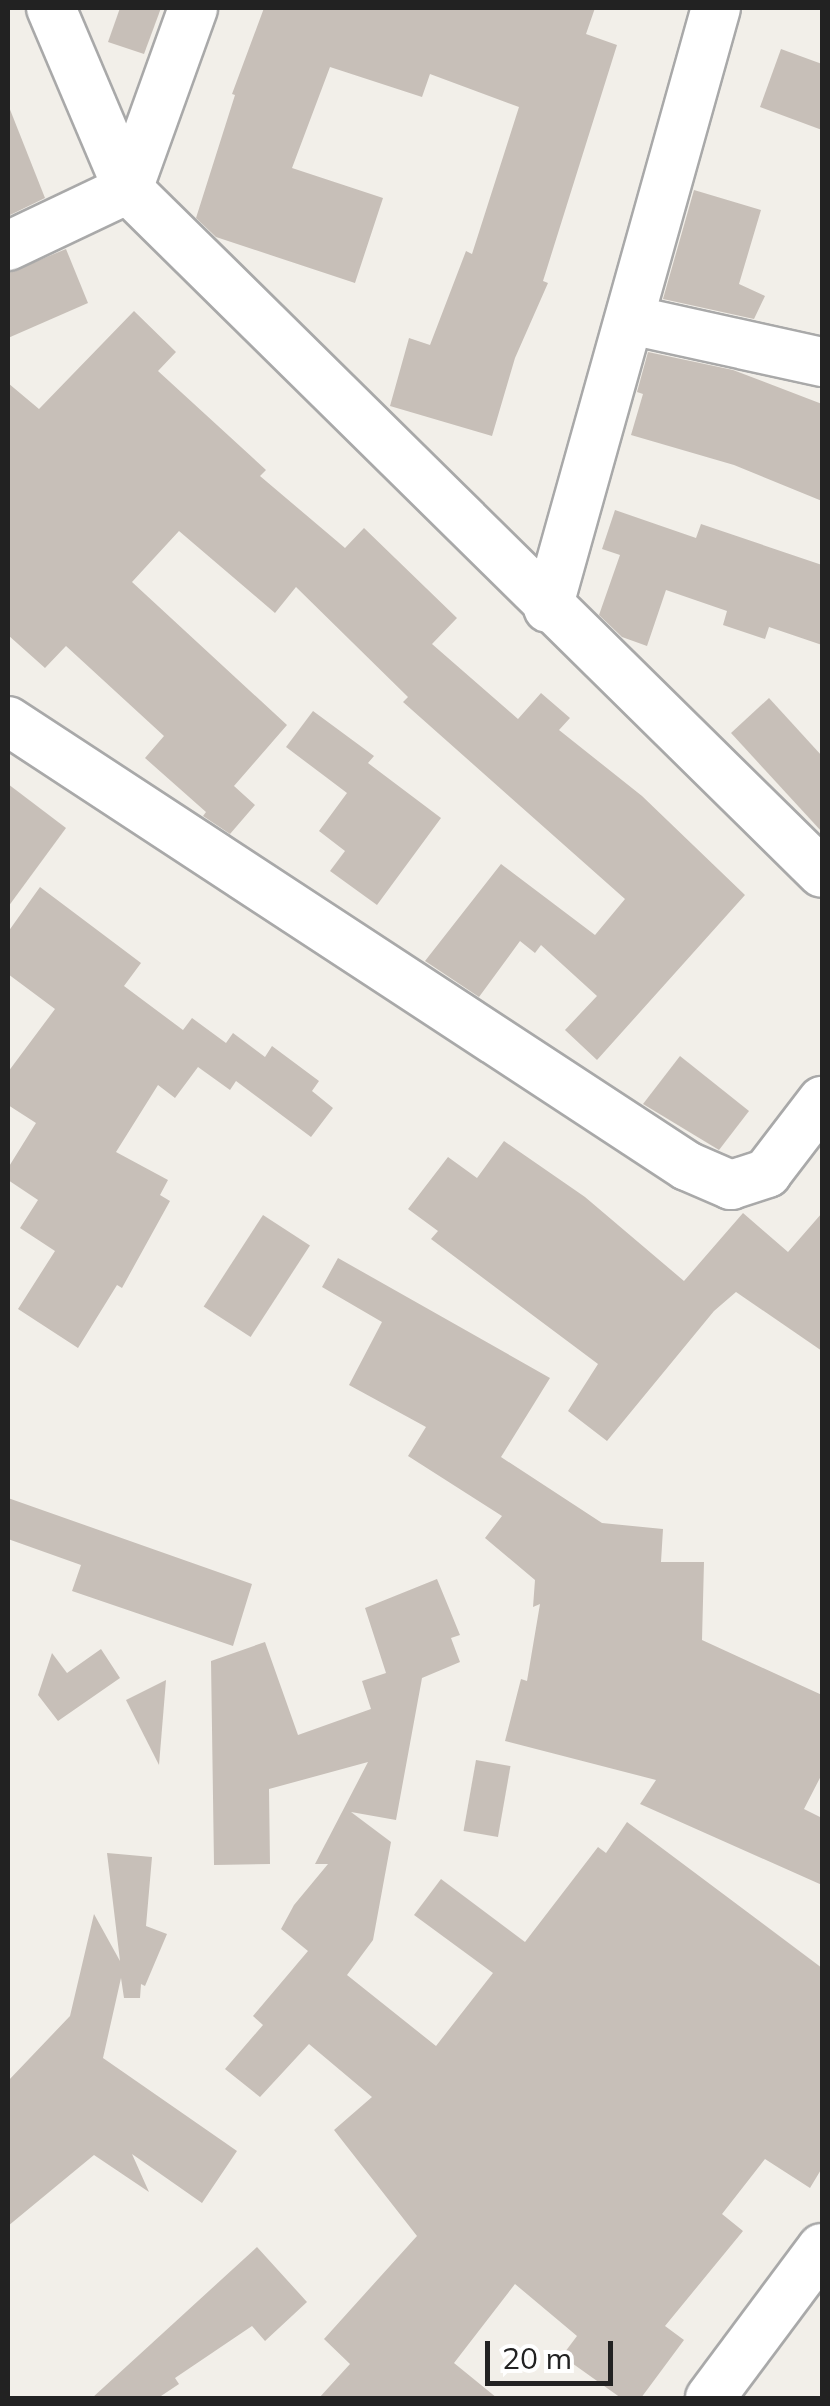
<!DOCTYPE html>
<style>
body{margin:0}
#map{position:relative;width:830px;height:2406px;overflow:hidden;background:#f2efe9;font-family:Mulish,sans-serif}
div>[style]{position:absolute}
.building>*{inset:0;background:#c7bfb8;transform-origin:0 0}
.roads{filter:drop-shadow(2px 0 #a9a9a9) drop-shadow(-2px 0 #a9a9a9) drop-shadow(0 2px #a9a9a9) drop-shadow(0 -2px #a9a9a9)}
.minor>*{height:48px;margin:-24px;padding:0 24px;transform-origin:24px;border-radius:24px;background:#fff}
span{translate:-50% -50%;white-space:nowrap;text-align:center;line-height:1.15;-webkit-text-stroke:8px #fff;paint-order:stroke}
.frame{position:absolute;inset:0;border:10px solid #222;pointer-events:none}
.scale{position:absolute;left:485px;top:2341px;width:128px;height:45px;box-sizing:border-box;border:5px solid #222;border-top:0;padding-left:12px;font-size:30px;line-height:35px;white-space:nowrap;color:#222;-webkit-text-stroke:8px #fff;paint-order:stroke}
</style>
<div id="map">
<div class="building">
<i style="clip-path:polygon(120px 8px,161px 8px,144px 54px,108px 42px)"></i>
<i style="clip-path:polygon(264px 8px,595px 8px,586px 34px,617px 45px,543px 281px,548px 283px,515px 358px,492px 436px,390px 406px,409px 338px,430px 345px,466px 251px,472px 254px,519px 107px,430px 74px,422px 97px,330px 67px,292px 168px,383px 198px,355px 283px,216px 237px,196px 218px,235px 95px,232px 94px)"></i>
<i style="clip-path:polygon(781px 49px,822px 64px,822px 130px,760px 107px)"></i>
<i style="clip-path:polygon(9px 107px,45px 198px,8px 216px,8px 108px)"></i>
<i style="clip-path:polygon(694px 190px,761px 210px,739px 284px,765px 296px,754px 319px,663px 299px)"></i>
<i style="clip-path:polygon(66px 249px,88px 303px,8px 338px,8px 273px)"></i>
<i style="clip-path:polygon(134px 311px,176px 352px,158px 371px,266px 470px,260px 476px,345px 548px,364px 528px,457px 618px,432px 644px,518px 719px,541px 693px,570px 718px,559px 730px,642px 796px,745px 895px,597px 1060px,565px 1030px,597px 996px,541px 945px,535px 953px,520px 941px,479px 997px,425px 961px,501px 864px,595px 935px,625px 899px,403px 702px,408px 697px,296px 587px,275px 613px,179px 531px,132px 582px,287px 725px,234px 786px,255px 805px,230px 834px,203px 816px,206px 812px,145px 758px,164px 736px,66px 646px,45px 668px,8px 635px,8px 383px,39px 409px)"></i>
<i style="clip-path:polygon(648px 352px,733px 370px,822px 404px,822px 501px,734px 465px,631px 435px,643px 394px,637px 392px)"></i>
<i style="clip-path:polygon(615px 510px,696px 538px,701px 524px,822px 565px,822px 645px,769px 627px,765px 639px,723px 625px,727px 611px,666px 590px,647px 646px,622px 637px,599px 615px,620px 555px,602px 549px)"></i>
<i style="clip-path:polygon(769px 698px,822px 756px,822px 832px,731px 733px)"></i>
<i style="clip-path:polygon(313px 711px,374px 756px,368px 763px,441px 818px,377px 905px,330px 871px,345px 851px,319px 831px,347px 793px,286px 747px)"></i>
<i style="clip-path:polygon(8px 784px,66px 828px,8px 907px)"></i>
<i style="clip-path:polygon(40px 887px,141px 963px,124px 986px,183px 1030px,192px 1018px,226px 1043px,233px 1033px,265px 1057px,272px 1046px,319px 1081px,312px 1091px,333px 1108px,311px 1137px,236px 1081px,230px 1090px,198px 1067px,175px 1098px,158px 1085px,116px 1152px,168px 1180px,160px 1195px,170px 1201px,122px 1288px,117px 1285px,78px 1348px,18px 1309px,55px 1251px,20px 1228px,38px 1200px,8px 1180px,8px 1168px,36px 1123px,8px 1105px,8px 1072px,55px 1009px,8px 974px,8px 932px)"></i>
<i style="clip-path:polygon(680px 1056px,749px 1111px,719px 1150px,643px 1104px)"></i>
<i style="clip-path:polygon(504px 1141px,585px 1197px,684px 1281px,743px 1213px,788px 1252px,822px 1213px,822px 1351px,736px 1292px,714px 1311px,607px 1441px,568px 1411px,598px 1364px,431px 1239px,438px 1231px,408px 1209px,448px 1157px,477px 1178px)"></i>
<i style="left:263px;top:1215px;width:56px;height:109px;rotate:33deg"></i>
<i style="clip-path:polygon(338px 1258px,550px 1378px,501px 1457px,602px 1523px,663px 1529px,661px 1562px,704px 1562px,702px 1640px,822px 1695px,822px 1774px,804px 1809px,822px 1818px,822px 1885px,640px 1804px,656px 1780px,505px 1741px,521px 1679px,527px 1681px,540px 1604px,533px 1607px,535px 1580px,485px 1538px,502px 1516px,408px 1456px,426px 1427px,349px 1385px,382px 1322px,322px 1287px)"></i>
<i style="clip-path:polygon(8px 1498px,252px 1584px,233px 1646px,72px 1591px,81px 1565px,8px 1539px)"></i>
<i style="clip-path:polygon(437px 1579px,460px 1635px,451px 1638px,460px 1662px,422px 1678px,396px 1820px,351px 1812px,391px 1842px,373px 1940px,347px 1975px,436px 2046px,493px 1973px,414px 1915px,441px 1879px,525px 1942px,598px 1847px,606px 1853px,627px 1822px,822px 1968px,822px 2168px,810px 2188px,765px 2159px,722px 2214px,743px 2231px,665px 2326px,684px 2340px,641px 2398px,621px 2398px,562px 2356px,577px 2336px,515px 2284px,454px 2363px,497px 2398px,319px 2398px,350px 2364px,324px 2339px,417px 2236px,334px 2130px,372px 2097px,309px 2044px,260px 2097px,225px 2069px,263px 2025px,253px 2016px,308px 1951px,281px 1929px,294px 1905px,328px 1864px,315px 1864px,368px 1762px,269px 1789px,270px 1864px,214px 1865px,211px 1661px,265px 1642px,298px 1735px,371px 1709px,362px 1681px,386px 1673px,365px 1608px)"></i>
<i style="clip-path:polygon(101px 1649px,120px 1678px,58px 1721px,38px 1695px,52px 1653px,67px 1673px)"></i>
<i style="clip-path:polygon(166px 1680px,159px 1765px,126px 1700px)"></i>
<i style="left:476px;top:1760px;width:35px;height:72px;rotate:10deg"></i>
<i style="clip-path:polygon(107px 1853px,152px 1857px,146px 1926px,167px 1934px,145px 1986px,141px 1984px,140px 1998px,124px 1998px,121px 1978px,103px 2058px,237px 2151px,202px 2203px,132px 2154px,149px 2192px,94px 2155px,8px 2226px,8px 2081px,70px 2016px,94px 1914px,120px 1961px)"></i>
<i style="clip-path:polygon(257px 2247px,307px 2302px,265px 2341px,252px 2326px,175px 2378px,179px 2384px,158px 2398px,92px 2398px)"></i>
</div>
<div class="roads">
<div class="minor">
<i style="left:51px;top:8px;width:197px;rotate:67deg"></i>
<i style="left:128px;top:189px;width:974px;rotate:44.58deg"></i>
<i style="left:8px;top:246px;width:133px;rotate:-25.4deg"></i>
<i style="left:128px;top:189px;width:192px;rotate:-70.2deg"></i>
<i style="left:631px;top:320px;width:196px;rotate:12.4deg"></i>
<i style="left:548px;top:608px;width:623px;rotate:-74.36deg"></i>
<i style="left:8px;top:721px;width:812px;rotate:33.24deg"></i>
<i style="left:687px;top:1166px;width:48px;rotate:23.4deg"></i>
<i style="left:731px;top:1185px;width:38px;rotate:-18deg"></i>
<i style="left:767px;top:1173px;width:91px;rotate:-52.6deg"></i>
<i style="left:710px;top:2398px;width:187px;rotate:-53.3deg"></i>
</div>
</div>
<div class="frame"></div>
<div class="scale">20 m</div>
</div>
